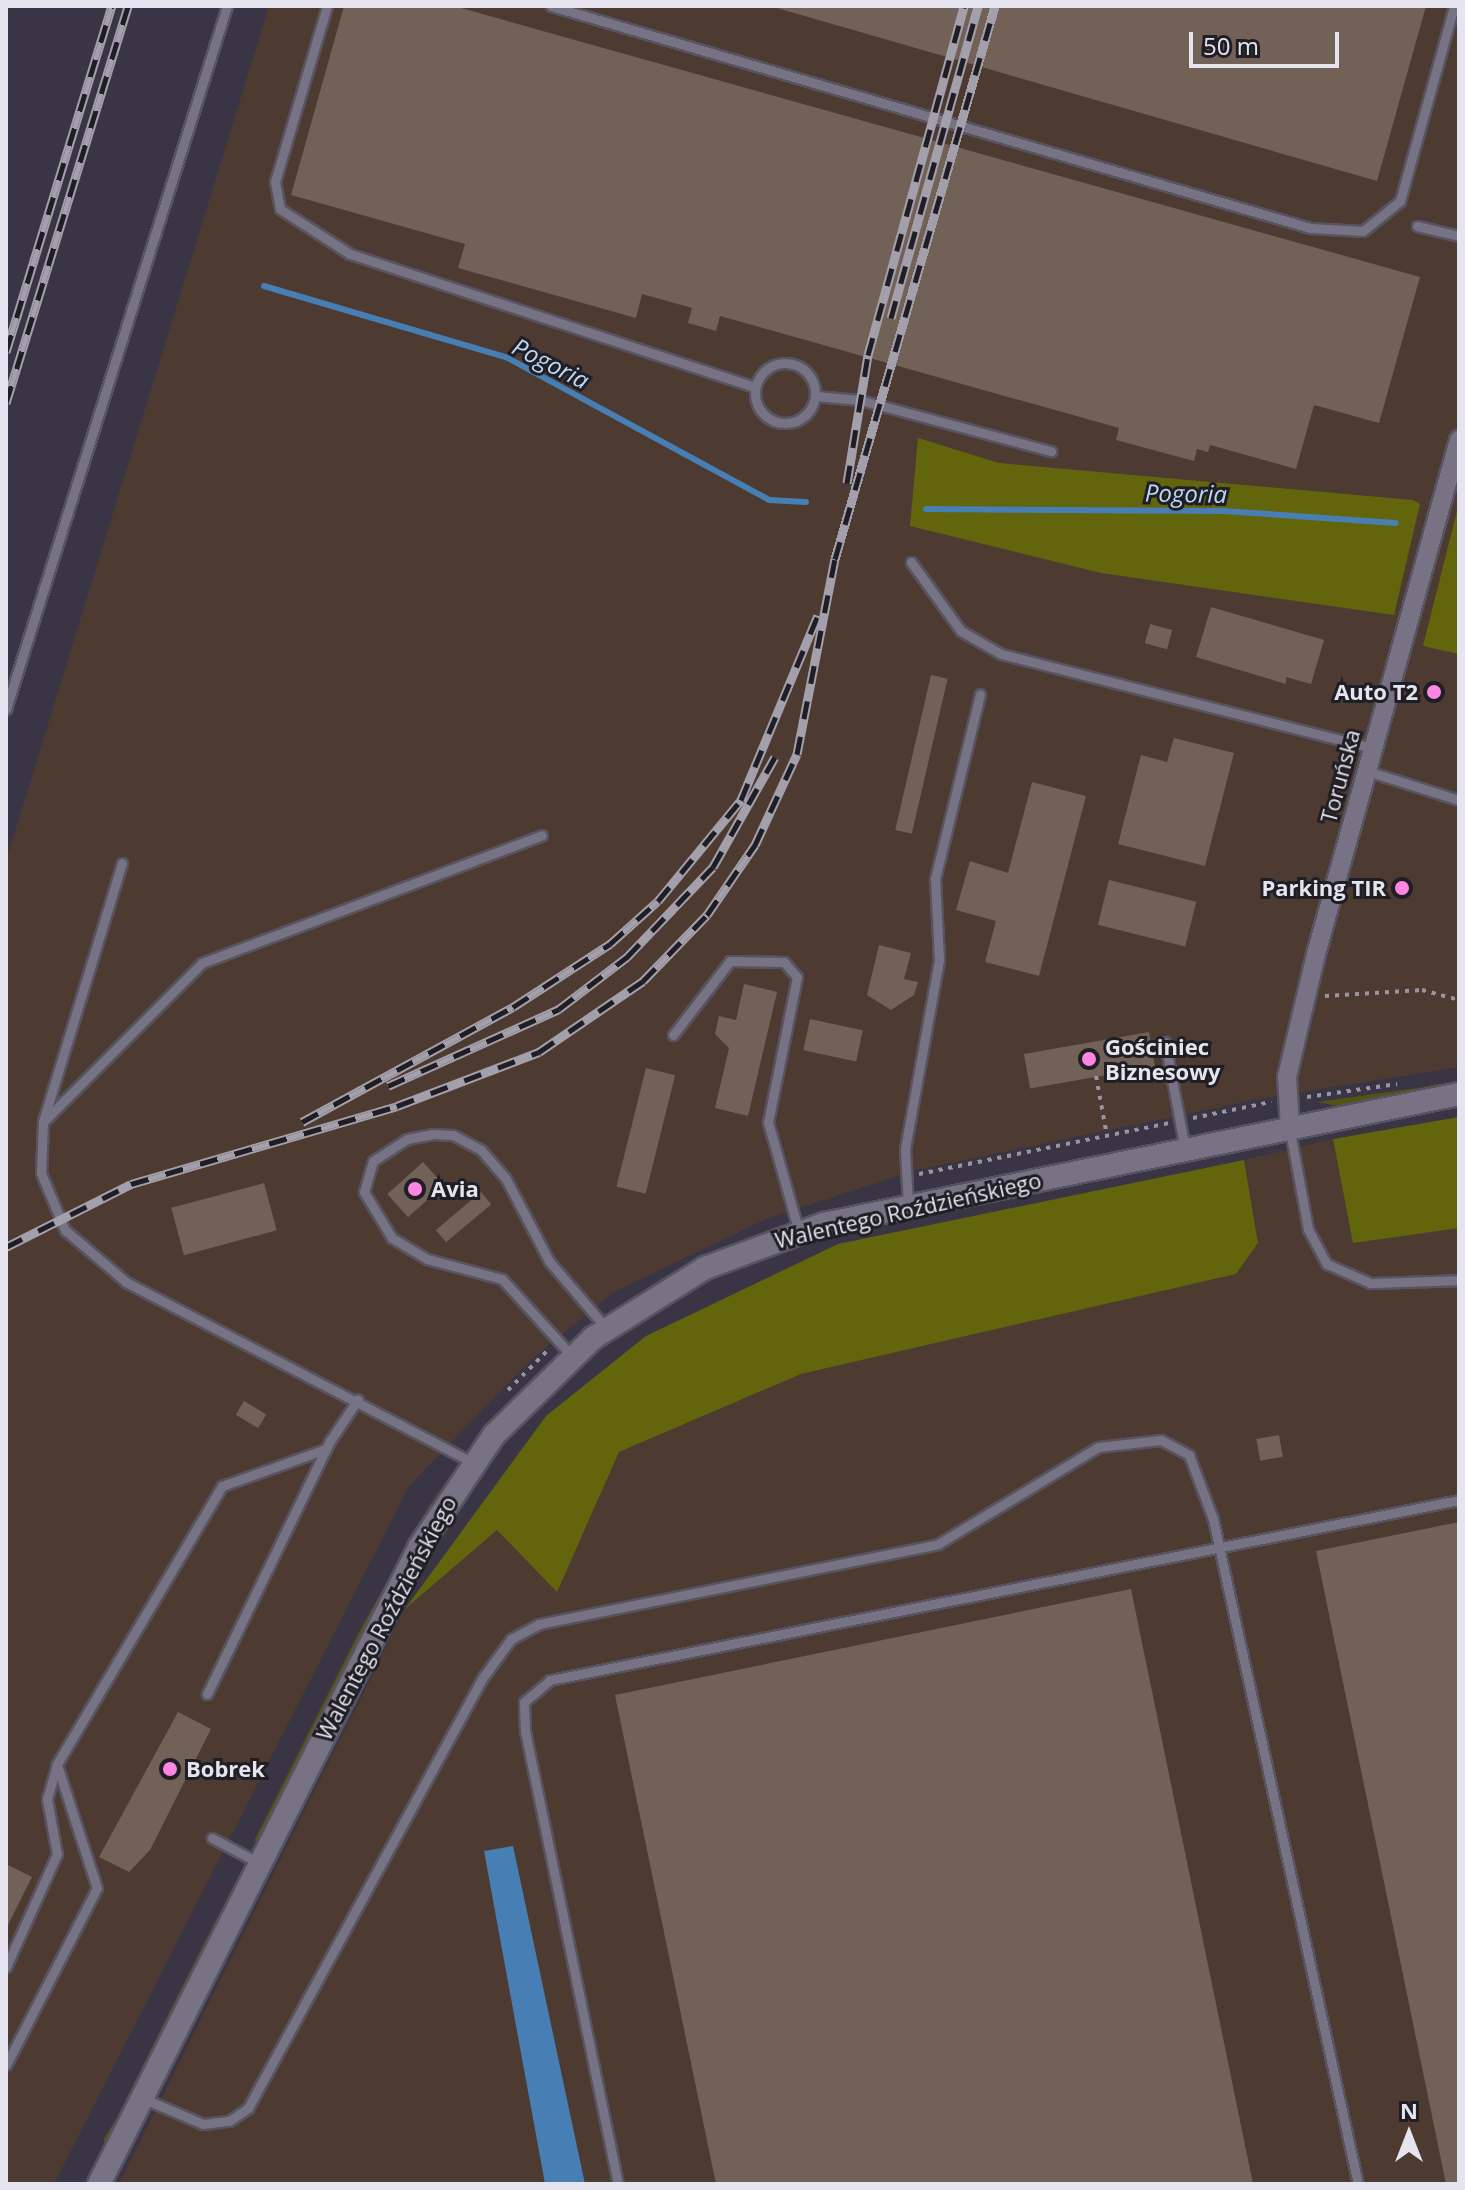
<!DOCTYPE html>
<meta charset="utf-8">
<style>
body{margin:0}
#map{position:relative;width:1465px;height:2190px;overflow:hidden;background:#393544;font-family:"Open Sans",sans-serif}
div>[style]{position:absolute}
.industrial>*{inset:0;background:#4d3b31}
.green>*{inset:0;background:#525414}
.forest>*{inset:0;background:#63650c}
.water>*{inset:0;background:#477eb4}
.stream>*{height:6px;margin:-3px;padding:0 3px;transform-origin:3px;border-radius:3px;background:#477eb4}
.building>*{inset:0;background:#726156;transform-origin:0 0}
.path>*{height:4px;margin-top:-2px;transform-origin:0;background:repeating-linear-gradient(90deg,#9895a1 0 4px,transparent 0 10px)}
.roads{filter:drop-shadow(2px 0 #575461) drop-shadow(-2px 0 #575461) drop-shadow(0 2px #575461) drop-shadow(0 -2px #575461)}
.service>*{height:9px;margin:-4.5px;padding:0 4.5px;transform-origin:4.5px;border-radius:4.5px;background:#777384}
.service>.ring{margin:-4.5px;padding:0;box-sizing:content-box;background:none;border:9px solid #777384;border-radius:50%}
.minor>*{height:18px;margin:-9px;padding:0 9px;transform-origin:9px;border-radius:9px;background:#777384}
.tertiary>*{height:22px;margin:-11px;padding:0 11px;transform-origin:11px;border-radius:11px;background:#777384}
.rail>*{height:9px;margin-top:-4.5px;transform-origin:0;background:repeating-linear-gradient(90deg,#1f1e25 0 18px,#a3a0ac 0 36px);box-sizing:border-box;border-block:2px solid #a3a0ac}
.dots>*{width:22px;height:22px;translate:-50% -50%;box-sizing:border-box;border:4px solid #1f1e25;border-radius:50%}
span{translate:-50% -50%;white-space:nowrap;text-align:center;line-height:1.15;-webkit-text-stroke:6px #1f1e25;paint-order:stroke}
.poi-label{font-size:22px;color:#e6e4ee;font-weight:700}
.right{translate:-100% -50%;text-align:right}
.left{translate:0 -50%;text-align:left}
.street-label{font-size:22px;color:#e6e4ee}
.water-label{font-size:24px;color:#bbd8f7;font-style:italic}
.frame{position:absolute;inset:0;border:8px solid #e6e4ee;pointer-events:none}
.north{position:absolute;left:1369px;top:2094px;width:80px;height:80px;-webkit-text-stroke:6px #1f1e25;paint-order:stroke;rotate:0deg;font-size:22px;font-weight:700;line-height:32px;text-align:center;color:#e6e4ee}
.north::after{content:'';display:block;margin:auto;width:28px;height:36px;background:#e6e4ee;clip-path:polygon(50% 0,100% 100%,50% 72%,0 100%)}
.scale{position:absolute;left:1189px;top:32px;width:150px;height:36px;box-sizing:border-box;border:4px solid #e6e4ee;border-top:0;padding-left:10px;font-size:24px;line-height:28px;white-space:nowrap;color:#e6e4ee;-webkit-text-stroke:6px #1f1e25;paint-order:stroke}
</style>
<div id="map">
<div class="industrial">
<i style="clip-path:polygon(269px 6px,1459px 6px,1459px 1067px,1259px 1099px,916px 1170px,766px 1219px,614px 1292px,532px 1359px,409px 1486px,54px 2184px,6px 2184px,6px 861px)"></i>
<i style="clip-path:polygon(1333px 1139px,1353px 1242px,1459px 1228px,1459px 2184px,119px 2184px,405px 1609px,497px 1530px,557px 1591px,619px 1452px,801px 1374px,1236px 1274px,1258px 1243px,1244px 1160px)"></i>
</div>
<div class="green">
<i style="clip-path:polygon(1459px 1080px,1338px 1106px,1317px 1102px,1417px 1088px)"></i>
<i style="clip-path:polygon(441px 1485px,258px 1839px,253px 1843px,359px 1632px)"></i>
<i style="clip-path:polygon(240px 1870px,107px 2143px,103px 2140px,117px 2118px)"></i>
</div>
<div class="forest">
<i style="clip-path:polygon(918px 438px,999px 463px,1413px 500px,1420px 504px,1394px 615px,1101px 573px,910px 526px)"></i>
<i style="clip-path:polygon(1459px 503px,1459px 654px,1423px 646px)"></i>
<i style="clip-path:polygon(1459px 1117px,1459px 1228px,1353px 1243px,1333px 1139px)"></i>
<i style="clip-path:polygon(1244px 1160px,1258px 1243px,1236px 1274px,801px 1374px,619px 1452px,557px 1592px,497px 1530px,405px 1609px,546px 1416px,646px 1336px,838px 1244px)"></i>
</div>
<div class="water">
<i style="clip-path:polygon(513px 1846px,585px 2184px,545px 2184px,484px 1851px)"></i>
</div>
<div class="stream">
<i style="left:264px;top:286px;width:252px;rotate:16.4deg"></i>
<i style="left:506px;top:357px;width:299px;rotate:28.5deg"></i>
<i style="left:769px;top:500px;width:37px;rotate:3deg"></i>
<i style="left:926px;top:509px;width:298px;rotate:0.4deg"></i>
<i style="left:1224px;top:511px;width:172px;rotate:4deg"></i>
</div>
<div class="building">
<i style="clip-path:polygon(344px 6px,454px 6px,1420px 277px,1379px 423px,1314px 405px,1296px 469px,1210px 445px,1208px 452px,1197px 449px,1194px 461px,1116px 440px,1119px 428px,720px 316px,716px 331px,688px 323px,692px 308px,642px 294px,636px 318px,458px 268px,465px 244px,291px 195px)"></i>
<i style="clip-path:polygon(770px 6px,1426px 6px,1377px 181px)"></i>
<i style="clip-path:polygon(1211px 607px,1324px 640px,1311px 684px,1286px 677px,1286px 684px,1196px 657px)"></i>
<i style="left:1150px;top:624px;width:23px;height:20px;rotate:15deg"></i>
<i style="left:931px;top:675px;width:17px;height:159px;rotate:13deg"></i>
<i style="clip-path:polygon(1174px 738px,1234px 753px,1205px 866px,1118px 844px,1141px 755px,1167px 762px)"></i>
<i style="clip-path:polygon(1032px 782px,1086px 796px,1039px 976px,985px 962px,996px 921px,956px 910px,970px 861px,1008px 873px)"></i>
<i style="left:1109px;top:880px;width:90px;height:46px;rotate:14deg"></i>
<i style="clip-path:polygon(879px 945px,911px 953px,904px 979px,918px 982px,914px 995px,891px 1010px,867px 995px)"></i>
<i style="clip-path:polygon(744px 984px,777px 992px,748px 1116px,715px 1108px,729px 1048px,715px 1034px,719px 1016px,736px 1020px)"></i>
<i style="left:810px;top:1019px;width:54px;height:32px;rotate:12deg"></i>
<i style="left:1149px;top:1032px;width:35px;height:127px;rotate:80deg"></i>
<i style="left:646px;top:1068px;width:30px;height:122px;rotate:14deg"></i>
<i style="left:423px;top:1162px;width:31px;height:48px;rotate:48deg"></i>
<i style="left:264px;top:1183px;width:49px;height:96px;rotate:75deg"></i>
<i style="left:481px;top:1192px;width:16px;height:59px;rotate:50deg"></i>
<i style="left:244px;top:1401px;width:26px;height:16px;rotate:31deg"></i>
<i style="left:1279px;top:1435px;width:22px;height:23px;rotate:80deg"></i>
<i style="clip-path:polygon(1459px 1522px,1459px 2184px,1446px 2184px,1316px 1551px)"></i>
<i style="clip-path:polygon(1131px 1589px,1253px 2184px,716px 2184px,615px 1695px)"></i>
<i style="clip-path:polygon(178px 1712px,211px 1729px,150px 1850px,129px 1872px,99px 1857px)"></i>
<i style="clip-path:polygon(6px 1864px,32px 1877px,6px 1929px)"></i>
</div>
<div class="path">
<i style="left:1325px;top:996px;width:97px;rotate:-3.5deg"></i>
<i style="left:1422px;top:990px;width:38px;rotate:15deg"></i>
<i style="left:1096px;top:1076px;width:61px;rotate:79.6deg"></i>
<i style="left:1307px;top:1097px;width:91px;rotate:-8.2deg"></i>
<i style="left:1193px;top:1118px;width:80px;rotate:-11.6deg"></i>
<i style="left:919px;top:1174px;width:255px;rotate:-11.5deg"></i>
<i style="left:508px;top:1390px;width:55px;rotate:-45deg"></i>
</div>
<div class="roads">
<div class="service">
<i style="left:327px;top:6px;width:183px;rotate:106.5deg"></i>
<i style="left:275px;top:181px;width:28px;rotate:80deg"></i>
<i style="left:280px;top:209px;width:83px;rotate:32.7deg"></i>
<i style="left:350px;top:254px;width:425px;rotate:18.2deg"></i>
<i style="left:551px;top:6px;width:791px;rotate:16.3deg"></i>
<i style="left:1310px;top:228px;width:53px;rotate:3.2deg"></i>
<i style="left:1363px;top:231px;width:48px;rotate:-39deg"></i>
<i style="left:1400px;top:201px;width:202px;rotate:-74.5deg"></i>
<i style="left:1417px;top:226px;width:43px;rotate:13.4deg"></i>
<i class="ring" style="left:755px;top:363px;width:51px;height:51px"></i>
<i style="left:815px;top:396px;width:45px;rotate:5.1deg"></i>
<i style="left:860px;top:400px;width:198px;rotate:15deg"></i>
<i style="left:911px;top:562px;width:85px;rotate:54.1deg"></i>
<i style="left:961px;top:631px;width:46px;rotate:29.9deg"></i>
<i style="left:1001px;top:654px;width:384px;rotate:14.2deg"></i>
<i style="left:6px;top:709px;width:737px;rotate:-72.55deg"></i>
<i style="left:1367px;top:771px;width:96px;rotate:17.5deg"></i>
<i style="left:122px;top:863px;width:271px;rotate:107deg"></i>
<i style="left:43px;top:1122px;width:51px;rotate:92.2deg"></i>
<i style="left:41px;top:1173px;width:62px;rotate:67.2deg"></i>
<i style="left:65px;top:1230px;width:80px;rotate:40.4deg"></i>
<i style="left:126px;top:1282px;width:391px;rotate:27.5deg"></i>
<i style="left:673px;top:1035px;width:93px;rotate:-52.4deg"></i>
<i style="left:730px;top:961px;width:54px;rotate:1.1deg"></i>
<i style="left:784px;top:962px;width:20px;rotate:49deg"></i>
<i style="left:797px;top:977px;width:148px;rotate:101.3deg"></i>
<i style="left:768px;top:1122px;width:114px;rotate:74.3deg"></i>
<i style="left:1165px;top:1042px;width:109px;rotate:79.4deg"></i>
<i style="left:43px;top:1122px;width:225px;rotate:-45deg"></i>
<i style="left:202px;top:963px;width:363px;rotate:-20.6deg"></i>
<i style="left:1290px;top:1131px;width:100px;rotate:79.6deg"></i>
<i style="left:1308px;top:1229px;width:40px;rotate:62deg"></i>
<i style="left:1327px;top:1264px;width:47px;rotate:23.8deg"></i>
<i style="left:1370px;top:1283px;width:89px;rotate:-1.9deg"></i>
<i style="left:908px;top:1205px;width:56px;rotate:-93.1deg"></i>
<i style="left:905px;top:1149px;width:192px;rotate:-79.8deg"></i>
<i style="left:939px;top:960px;width:81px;rotate:-92.8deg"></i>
<i style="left:935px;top:879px;width:190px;rotate:-76.3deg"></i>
<i style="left:571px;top:1355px;width:103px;rotate:-132.2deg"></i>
<i style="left:502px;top:1279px;width:78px;rotate:-165.1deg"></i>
<i style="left:427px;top:1259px;width:41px;rotate:-149deg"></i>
<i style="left:392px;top:1238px;width:54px;rotate:-121.3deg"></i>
<i style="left:364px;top:1192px;width:32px;rotate:-74deg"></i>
<i style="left:373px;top:1161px;width:40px;rotate:-32.9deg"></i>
<i style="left:407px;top:1139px;width:25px;rotate:-11deg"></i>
<i style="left:432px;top:1134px;width:21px;rotate:3deg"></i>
<i style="left:453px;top:1135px;width:32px;rotate:28deg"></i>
<i style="left:481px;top:1150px;width:38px;rotate:49deg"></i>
<i style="left:506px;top:1179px;width:93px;rotate:62.3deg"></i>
<i style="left:549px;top:1261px;width:88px;rotate:49.6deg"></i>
<i style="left:207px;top:1694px;width:281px;rotate:-64.1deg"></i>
<i style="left:330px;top:1441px;width:50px;rotate:-56.3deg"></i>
<i style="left:212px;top:1838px;width:53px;rotate:28deg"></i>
<i style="left:6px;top:1967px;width:124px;rotate:-65.7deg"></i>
<i style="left:57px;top:1854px;width:56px;rotate:-100.3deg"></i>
<i style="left:47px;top:1799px;width:36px;rotate:-74deg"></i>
<i style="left:57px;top:1764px;width:323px;rotate:-59.3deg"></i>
<i style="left:222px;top:1486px;width:110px;rotate:-19.6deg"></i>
<i style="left:6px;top:2065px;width:199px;rotate:-62.8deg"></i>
<i style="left:97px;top:1888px;width:129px;rotate:-108deg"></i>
<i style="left:142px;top:2098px;width:66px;rotate:23.1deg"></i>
<i style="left:203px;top:2124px;width:26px;rotate:-7deg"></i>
<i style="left:229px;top:2121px;width:23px;rotate:-34deg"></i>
<i style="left:248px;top:2108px;width:492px;rotate:-61.4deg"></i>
<i style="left:484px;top:1676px;width:46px;rotate:-53.9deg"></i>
<i style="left:511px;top:1639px;width:32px;rotate:-28deg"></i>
<i style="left:539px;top:1624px;width:407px;rotate:-11.3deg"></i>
<i style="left:938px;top:1544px;width:187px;rotate:-31.2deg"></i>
<i style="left:1098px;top:1447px;width:63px;rotate:-6.3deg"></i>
<i style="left:1161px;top:1440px;width:32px;rotate:28deg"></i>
<i style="left:1189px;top:1455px;width:68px;rotate:69.4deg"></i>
<i style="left:1213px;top:1519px;width:681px;rotate:77.7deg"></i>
<i style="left:618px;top:2184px;width:462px;rotate:-101.6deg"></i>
<i style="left:525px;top:1731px;width:29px;rotate:-92deg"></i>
<i style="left:524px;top:1702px;width:34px;rotate:-40deg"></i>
<i style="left:550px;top:1680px;width:927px;rotate:-11.2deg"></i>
</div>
<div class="minor">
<i style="left:1290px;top:1127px;width:50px;rotate:-93.4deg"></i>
<i style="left:1287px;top:1077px;width:126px;rotate:-76.7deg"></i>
<i style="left:1316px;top:954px;width:534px;rotate:-74.45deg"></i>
</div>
<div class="tertiary">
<i style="left:99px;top:2184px;width:714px;rotate:-63.29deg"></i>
<i style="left:420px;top:1546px;width:133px;rotate:-56.3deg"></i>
<i style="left:494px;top:1435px;width:139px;rotate:-44.4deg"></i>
<i style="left:593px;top:1338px;width:132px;rotate:-32deg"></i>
<i style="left:705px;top:1268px;width:127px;rotate:-20.3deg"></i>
<i style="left:824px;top:1224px;width:648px;rotate:-11.57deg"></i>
</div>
</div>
<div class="rail">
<i style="left:891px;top:318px;width:324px;rotate:-74.4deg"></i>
<i style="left:6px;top:352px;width:362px;rotate:-73deg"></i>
<i style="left:6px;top:403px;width:415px;rotate:-72.9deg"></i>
<i style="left:847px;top:483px;width:130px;rotate:-80.7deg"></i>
<i style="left:868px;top:355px;width:362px;rotate:-74.6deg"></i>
<i style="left:388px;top:1086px;width:188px;rotate:-24.2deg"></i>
<i style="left:559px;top:1009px;width:86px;rotate:-37.4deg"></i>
<i style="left:627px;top:957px;width:124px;rotate:-46.3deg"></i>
<i style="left:713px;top:867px;width:126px;rotate:-60.6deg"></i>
<i style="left:302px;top:1122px;width:240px;rotate:-28.6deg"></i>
<i style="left:513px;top:1007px;width:116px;rotate:-33deg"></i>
<i style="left:610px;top:944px;width:64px;rotate:-41.9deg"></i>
<i style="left:658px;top:901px;width:131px;rotate:-50.6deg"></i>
<i style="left:741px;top:800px;width:200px;rotate:-67.4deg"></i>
<i style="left:6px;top:1247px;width:140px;rotate:-26.7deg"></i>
<i style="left:131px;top:1184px;width:277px;rotate:-16.3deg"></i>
<i style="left:397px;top:1106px;width:152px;rotate:-20.8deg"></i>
<i style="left:539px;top:1052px;width:126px;rotate:-34.3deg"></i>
<i style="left:643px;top:981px;width:92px;rotate:-45.9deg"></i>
<i style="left:707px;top:915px;width:85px;rotate:-55.6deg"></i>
<i style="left:755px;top:845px;width:100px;rotate:-65.2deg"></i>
<i style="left:797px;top:754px;width:199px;rotate:-79deg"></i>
<i style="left:835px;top:559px;width:576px;rotate:-73.86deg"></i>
</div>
<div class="dots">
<i style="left:1434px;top:692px;background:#fd86e2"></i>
<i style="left:1402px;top:888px;background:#fd86e2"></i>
<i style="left:1089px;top:1059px;background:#fd86e2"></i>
<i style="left:415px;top:1189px;background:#fd86e2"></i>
<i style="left:170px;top:1769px;background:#fd86e2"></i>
</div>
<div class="poi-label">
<span class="right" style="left:1418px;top:692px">Auto T2</span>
<span class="right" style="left:1386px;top:888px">Parking TIR</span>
<span class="left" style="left:1105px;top:1059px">Gościniec<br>Biznesowy</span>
<span class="left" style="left:431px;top:1189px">Avia</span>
<span class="left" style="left:186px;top:1769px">Bobrek</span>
</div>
<div class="street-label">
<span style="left:1340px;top:776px;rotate:-75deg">Toruńska</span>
<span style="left:908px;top:1210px;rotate:-13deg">Walentego Roździeńskiego</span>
<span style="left:386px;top:1618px;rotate:-62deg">Walentego Roździeńskiego</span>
</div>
<div class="water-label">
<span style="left:551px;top:363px;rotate:27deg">Pogoria</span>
<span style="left:1186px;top:493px;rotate:1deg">Pogoria</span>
</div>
<div class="frame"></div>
<div class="north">N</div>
<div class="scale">50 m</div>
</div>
